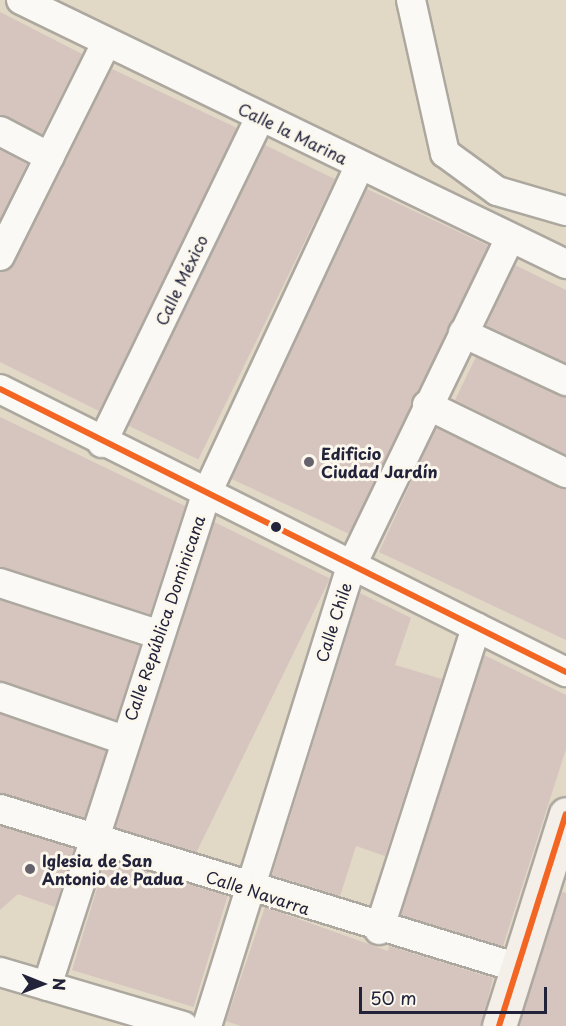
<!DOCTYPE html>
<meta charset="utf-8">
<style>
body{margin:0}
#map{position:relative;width:566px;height:1026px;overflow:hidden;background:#e1d8c6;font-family:"Playpen Sans",sans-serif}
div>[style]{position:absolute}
.building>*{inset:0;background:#d6c5be;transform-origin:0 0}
.roads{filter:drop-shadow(2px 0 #ada89f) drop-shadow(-2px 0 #ada89f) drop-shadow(0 2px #ada89f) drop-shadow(0 -2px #ada89f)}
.street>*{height:28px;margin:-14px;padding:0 14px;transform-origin:14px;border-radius:14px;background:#faf9f6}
.secondary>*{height:33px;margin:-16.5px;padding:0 16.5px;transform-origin:16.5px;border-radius:16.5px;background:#f4efe8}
.bus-1>*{height:6px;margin:-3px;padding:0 3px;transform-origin:3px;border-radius:3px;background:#f26522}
.dots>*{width:16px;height:16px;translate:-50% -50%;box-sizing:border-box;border:3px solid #fbf7ec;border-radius:50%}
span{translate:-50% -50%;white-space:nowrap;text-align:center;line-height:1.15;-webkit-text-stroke:6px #fbf7ec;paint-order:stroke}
.street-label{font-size:16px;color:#22223b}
.poi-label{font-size:16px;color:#22223b;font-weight:700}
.left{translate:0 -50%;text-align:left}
.north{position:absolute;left:12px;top:954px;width:60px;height:60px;-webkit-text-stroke:4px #fbf7ec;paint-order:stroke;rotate:91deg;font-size:16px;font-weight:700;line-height:24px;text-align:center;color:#22223b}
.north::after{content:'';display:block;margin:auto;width:21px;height:27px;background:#22223b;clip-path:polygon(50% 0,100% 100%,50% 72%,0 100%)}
.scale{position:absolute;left:359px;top:987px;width:188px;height:27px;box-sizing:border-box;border:3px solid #22223b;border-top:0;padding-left:8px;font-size:18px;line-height:21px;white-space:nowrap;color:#22223b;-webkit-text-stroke:4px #fbf7ec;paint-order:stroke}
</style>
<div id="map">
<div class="building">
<i style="clip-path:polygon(0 12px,82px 54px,42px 134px,0 115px)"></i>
<i style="clip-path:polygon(112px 69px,237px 128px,99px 411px,0 362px,0 272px,15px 263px)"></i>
<i style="left:265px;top:145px;width:78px;height:312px;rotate:26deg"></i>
<i style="clip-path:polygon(0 150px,27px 164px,0 219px)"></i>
<i style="left:367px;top:189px;width:134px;height:320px;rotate:25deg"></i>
<i style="clip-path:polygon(515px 265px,566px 290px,566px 363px,486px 326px)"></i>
<i style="clip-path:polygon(476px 357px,566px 397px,566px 455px,455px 400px)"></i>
<i style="clip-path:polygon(0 417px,185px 506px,150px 614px,0 567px)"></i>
<i style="clip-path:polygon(436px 428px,566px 489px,566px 640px,379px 552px)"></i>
<i style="left:214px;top:522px;width:129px;height:320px;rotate:26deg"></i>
<i style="clip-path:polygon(360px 593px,411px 618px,395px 665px,442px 679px,385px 856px,356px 846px,340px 896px,272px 875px)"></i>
<i style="clip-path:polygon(0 600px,140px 646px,116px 720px,0 681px)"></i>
<i style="clip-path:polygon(484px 655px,566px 695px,566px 749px,503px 946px,401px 915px)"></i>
<i style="clip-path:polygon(0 714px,106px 751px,84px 818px,0 793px)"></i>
<i style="clip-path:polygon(0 826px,74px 849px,55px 907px,18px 894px,0 910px)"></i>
<i style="left:106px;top:859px;width:127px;height:116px;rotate:17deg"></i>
<i style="clip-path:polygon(562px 892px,566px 893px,566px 1026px,519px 1026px)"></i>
<i style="clip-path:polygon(265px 907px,388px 951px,389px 946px,493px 978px,481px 1026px,241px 1026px,226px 1021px)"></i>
</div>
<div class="roads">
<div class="street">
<i style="left:21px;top:0;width:606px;rotate:25.85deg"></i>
<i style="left:411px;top:0;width:157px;rotate:77.5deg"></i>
<i style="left:445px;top:153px;width:64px;rotate:36.2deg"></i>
<i style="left:497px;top:191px;width:72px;rotate:16.2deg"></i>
<i style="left:0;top:131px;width:56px;rotate:27.5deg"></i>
<i style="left:0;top:256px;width:238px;rotate:-63.5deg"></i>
<i style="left:463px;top:333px;width:114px;rotate:25deg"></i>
<i style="left:0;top:389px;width:633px;rotate:26.57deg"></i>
<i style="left:427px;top:405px;width:155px;rotate:26.1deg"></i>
<i style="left:102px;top:443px;width:361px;rotate:-64.1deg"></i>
<i style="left:0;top:583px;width:168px;rotate:18deg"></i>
<i style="left:0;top:697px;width:131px;rotate:19.1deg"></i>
<i style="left:0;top:809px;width:542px;rotate:17.06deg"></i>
<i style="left:379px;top:930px;width:318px;rotate:-72.2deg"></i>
<i style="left:0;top:972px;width:191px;rotate:16.4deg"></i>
<i style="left:47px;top:986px;width:516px;rotate:-72.06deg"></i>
<i style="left:206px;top:495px;width:364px;rotate:-65deg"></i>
<i style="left:207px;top:1026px;width:481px;rotate:-72.6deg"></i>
<i style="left:351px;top:567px;width:365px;rotate:-64.2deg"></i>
</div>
<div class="secondary">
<i style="left:499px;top:1026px;width:222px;rotate:-72.5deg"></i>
</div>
</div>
<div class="bus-1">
<i style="left:0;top:389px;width:633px;rotate:26.57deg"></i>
<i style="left:499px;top:1026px;width:222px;rotate:-72.5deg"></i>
</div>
<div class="dots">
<i style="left:309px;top:462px;background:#65626c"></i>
<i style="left:276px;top:527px;background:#22223b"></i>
<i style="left:30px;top:869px;background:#65626c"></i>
</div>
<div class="street-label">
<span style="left:293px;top:133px;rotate:26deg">Calle la Marina</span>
<span style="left:181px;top:280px;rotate:-64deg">Calle México</span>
<span style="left:164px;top:618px;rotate:-71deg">Calle República Dominicana</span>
<span style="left:333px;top:622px;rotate:-72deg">Calle Chile</span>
<span style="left:258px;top:892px;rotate:18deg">Calle Navarra</span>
</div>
<div class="poi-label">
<span class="left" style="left:321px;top:462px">Edificio<br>Ciudad Jardín</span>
<span class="left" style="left:42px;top:869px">Iglesia de San<br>Antonio de Padua</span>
</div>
<div class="north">N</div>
<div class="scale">50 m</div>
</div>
